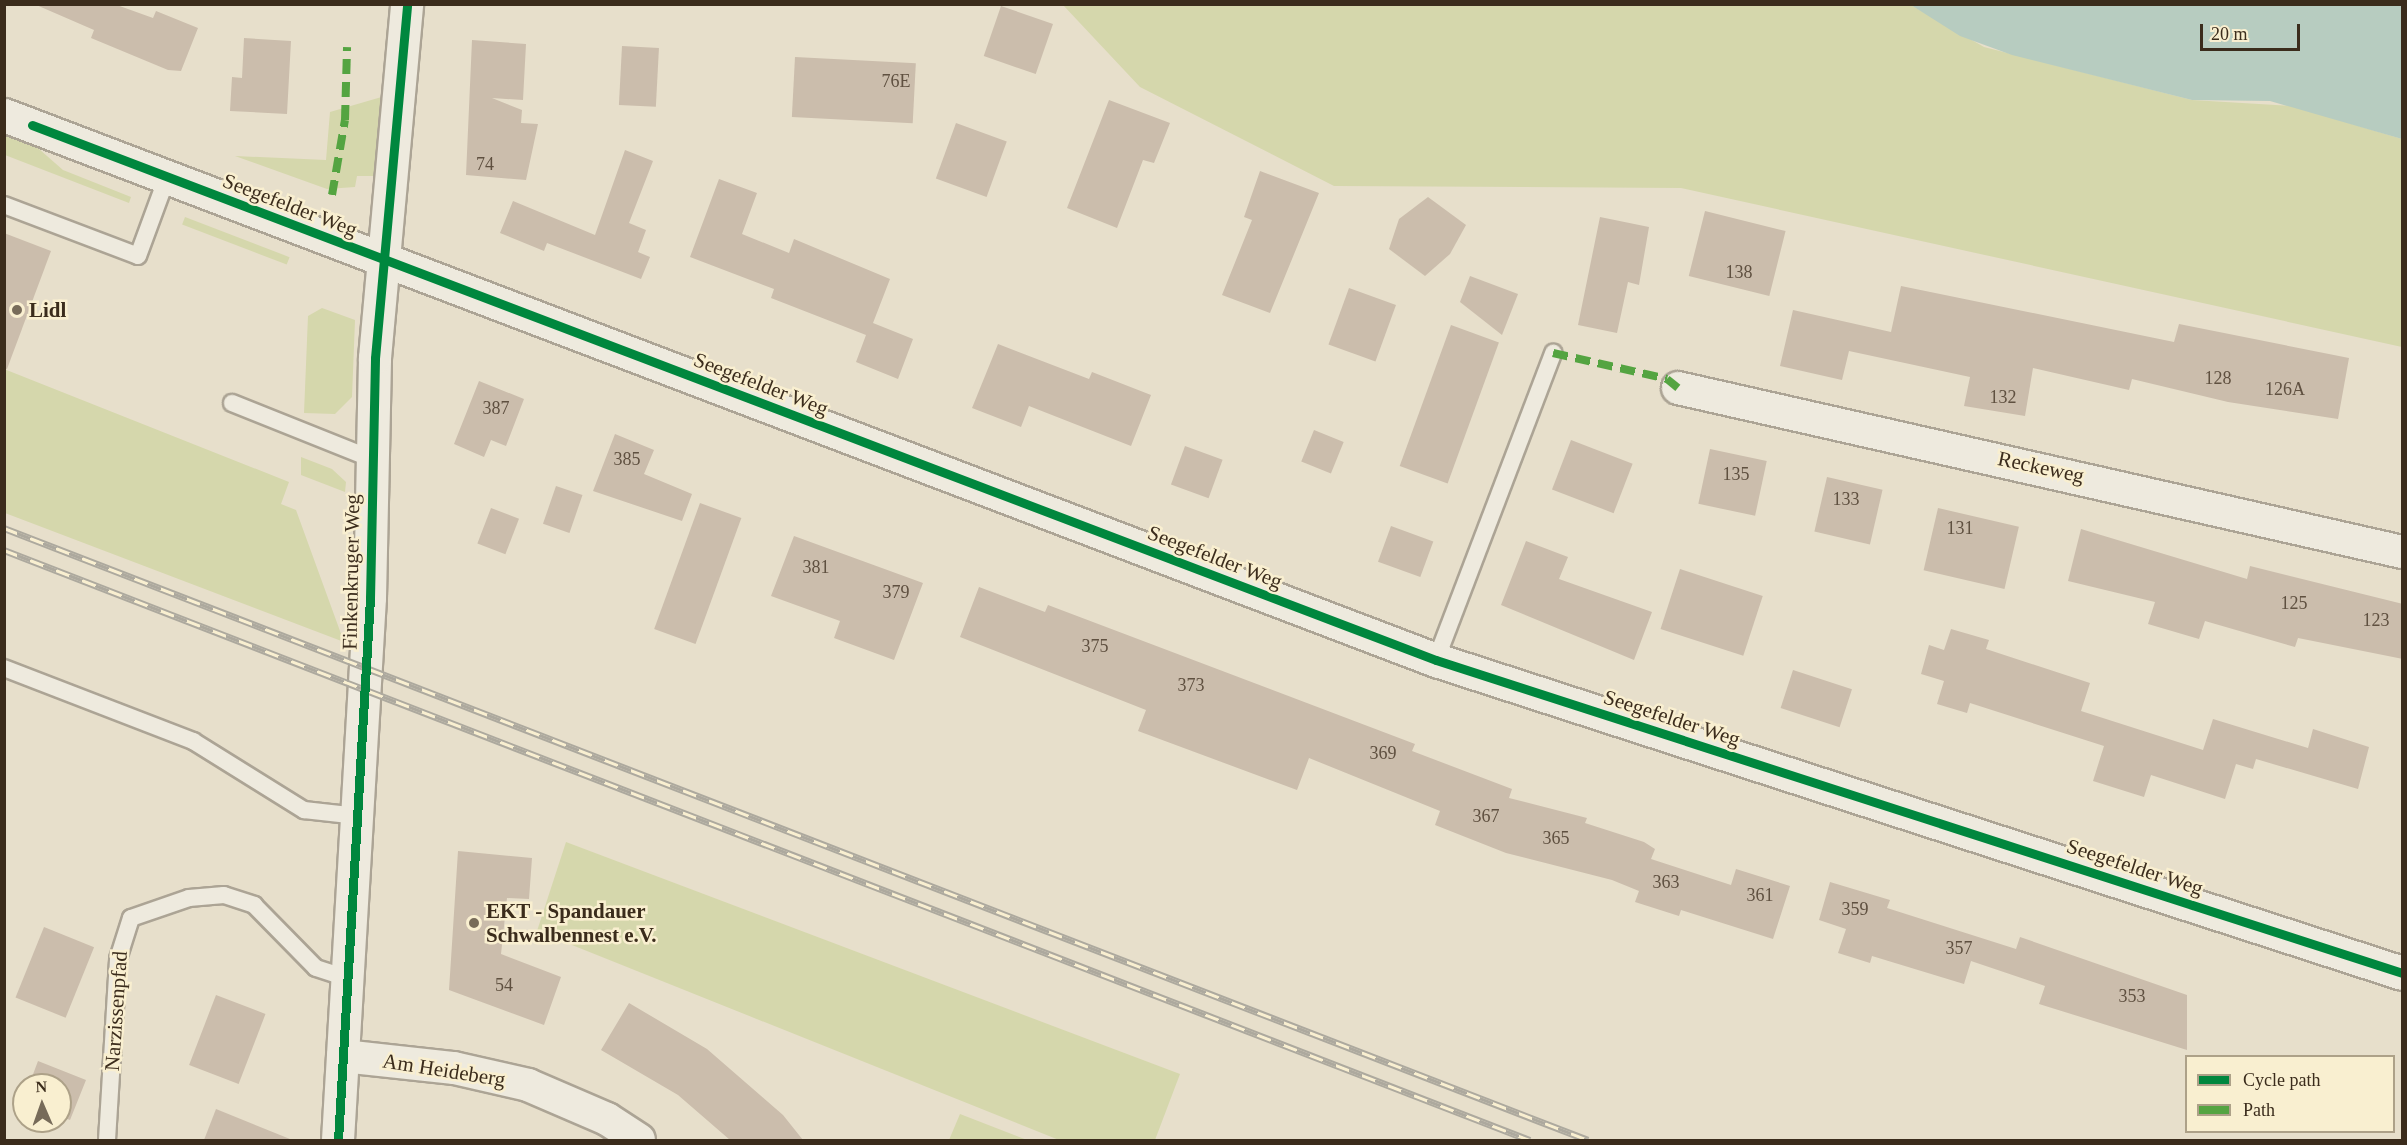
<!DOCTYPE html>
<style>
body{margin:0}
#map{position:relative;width:2407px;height:1145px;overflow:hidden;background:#e7dfcb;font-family:"Times New Roman",serif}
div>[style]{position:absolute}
.green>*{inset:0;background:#d5d7ac;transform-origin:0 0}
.water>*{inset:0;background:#b7ccc0}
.building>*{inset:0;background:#cbbdac;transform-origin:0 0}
.roads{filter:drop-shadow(2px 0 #aca495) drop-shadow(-2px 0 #aca495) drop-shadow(0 2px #aca495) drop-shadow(0 -2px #aca495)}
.lane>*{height:16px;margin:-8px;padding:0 8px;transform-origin:8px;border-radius:8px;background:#eeeade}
.street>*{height:32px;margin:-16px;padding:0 16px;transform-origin:16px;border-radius:16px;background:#eeeade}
.secondary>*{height:33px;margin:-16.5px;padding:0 16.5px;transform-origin:16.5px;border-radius:16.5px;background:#eeeade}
.rail>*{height:7px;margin-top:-3.5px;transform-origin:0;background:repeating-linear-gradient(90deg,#f9efd0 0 14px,#ada99e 0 28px);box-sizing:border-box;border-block:2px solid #ada99e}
.quiet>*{height:8px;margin-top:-4px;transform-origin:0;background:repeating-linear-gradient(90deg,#54a441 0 15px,transparent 0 23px)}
.cycleway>*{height:9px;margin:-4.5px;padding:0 4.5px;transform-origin:4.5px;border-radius:4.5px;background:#00873e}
.dots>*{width:16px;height:16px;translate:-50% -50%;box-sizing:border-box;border:3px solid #f9efd0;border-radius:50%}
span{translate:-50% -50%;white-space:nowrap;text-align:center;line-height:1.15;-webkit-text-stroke:5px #f9efd0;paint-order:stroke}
.number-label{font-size:18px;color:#5f5040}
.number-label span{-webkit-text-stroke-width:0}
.street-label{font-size:21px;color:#3b2c1c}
.poi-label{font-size:21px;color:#3b2c1c;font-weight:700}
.left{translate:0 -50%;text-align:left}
.frame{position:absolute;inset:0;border:6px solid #3b2c1c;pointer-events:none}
.legend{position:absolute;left:2185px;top:1055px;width:210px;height:78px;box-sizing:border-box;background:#f9efd0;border:2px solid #ada188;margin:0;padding:8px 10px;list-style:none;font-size:18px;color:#3b2c1c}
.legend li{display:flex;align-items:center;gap:12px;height:30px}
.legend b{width:30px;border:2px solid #ada188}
.north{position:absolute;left:12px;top:1073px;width:60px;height:60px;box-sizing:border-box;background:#f9efd0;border:2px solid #ada188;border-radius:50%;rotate:358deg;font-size:16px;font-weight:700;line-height:24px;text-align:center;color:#3b2c1c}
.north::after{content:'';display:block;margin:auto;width:21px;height:27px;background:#776b59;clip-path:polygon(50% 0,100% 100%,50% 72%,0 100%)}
.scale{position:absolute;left:2200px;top:24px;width:100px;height:27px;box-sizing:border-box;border:3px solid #3b2c1c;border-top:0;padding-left:8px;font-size:18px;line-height:21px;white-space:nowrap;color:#3b2c1c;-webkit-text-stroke:4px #f9efd0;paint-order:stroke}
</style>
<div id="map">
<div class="green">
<i style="clip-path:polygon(1063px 5px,1911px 5px,1984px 47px,2192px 100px,2292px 106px,2402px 139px,2402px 347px,1681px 188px,1334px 186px,1140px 87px)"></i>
<i style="clip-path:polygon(385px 96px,379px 176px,357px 176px,355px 187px,327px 189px,235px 156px,326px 160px,330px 112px)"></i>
<i style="clip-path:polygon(4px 131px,31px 142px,63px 170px,131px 197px,129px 203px,5px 155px)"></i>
<i style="left:185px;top:217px;width:112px;height:8px;rotate:21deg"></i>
<i style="clip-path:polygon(322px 308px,355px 320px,352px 397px,335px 414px,304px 413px,308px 316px)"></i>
<i style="clip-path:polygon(4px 369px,289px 482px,281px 504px,296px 510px,344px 642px,5px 513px)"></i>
<i style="clip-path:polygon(301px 457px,332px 469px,346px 482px,345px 492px,301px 475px)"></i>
<i style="clip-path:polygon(566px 842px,1180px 1074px,1155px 1140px,1059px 1140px,537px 931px)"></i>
<i style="clip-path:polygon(960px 1114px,1027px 1140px,949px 1140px)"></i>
</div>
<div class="water">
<i style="clip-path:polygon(1911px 5px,2402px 5px,2402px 139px,2270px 101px,2192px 100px,2012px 55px,1960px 36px)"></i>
</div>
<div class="building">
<i style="clip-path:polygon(34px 4px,114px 4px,153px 18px,156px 11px,198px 28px,181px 71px,168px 70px,91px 38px,94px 30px)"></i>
<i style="left:1001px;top:6px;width:55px;height:53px;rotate:19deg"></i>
<i style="clip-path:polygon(244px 38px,291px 41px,287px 114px,230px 111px,232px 77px,242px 78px)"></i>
<i style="clip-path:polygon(472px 40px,526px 44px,523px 100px,492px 98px,522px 110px,521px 123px,538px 124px,526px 180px,466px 175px)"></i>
<i style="left:622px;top:46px;width:37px;height:59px;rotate:3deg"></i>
<i style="left:795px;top:57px;width:121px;height:60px;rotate:3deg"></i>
<i style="clip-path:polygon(1109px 100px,1170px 123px,1154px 163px,1143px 160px,1117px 228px,1067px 208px)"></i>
<i style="left:956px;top:123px;width:54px;height:59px;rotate:20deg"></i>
<i style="clip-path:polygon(625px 150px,653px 161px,629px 223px,646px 230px,638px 252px,650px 257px,641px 279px,547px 243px,544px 251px,500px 233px,513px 201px,595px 235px)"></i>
<i style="clip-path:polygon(1260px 171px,1319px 193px,1270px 313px,1222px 295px,1252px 220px,1244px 217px)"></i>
<i style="clip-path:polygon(719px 179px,757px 193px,742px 234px,789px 253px,794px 239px,890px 279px,873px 323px,913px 339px,898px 379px,856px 362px,866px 335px,771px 298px,774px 289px,690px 257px)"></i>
<i style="clip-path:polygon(1428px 197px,1466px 225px,1450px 254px,1425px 276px,1389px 249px,1399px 219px)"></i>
<i style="left:1705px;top:211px;width:83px;height:67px;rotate:14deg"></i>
<i style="clip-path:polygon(1600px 217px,1649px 227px,1639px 285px,1628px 282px,1617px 333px,1578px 325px)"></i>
<i style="clip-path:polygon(4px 233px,51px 251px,7px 369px,4px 368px)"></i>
<i style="clip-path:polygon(1470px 276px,1518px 294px,1502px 335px,1460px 302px)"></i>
<i style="clip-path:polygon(1901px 286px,2174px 342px,2179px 324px,2349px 358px,2338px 419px,2228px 402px,2132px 379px,2129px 390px,2033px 368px,2025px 416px,1964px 406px,1970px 377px,1849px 351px,1842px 380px,1780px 366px,1793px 310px,1891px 332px)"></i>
<i style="left:1349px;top:288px;width:50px;height:60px;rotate:20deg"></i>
<i style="left:1451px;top:325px;width:51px;height:150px;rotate:20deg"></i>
<i style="clip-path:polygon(998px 344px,1089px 379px,1092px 372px,1151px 395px,1131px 446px,1029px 406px,1021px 427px,972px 408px)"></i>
<i style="clip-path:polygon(479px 381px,524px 399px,506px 446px,491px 440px,484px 457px,454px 444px)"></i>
<i style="left:1314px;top:430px;width:32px;height:34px;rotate:22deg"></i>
<i style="clip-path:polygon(615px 434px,654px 450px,644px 474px,692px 494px,682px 521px,593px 491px)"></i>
<i style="left:1571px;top:440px;width:66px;height:53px;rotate:21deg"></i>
<i style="left:1185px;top:446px;width:40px;height:41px;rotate:20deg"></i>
<i style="left:1710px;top:449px;width:58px;height:56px;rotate:12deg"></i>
<i style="left:1827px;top:477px;width:57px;height:56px;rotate:13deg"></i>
<i style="left:556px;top:486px;width:28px;height:40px;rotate:19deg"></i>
<i style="left:700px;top:503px;width:44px;height:134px;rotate:20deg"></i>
<i style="left:491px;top:508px;width:30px;height:38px;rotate:21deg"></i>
<i style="left:1938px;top:508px;width:83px;height:64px;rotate:13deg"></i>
<i style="left:1391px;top:526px;width:45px;height:38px;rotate:20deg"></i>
<i style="clip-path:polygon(2081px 529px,2247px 579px,2250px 566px,2403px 604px,2403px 659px,2298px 638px,2295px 647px,2205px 621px,2199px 639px,2148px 624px,2155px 602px,2068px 581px)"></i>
<i style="clip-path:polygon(794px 536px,923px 583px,894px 660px,834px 638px,840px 621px,771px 596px)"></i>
<i style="clip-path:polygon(1526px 541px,1568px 557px,1559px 579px,1652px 612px,1634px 660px,1501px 605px)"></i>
<i style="left:1680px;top:569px;width:87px;height:63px;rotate:18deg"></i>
<i style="clip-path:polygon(979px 587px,1045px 612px,1048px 605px,1415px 744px,1412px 751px,1512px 789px,1509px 798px,1587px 818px,1585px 823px,1644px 842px,1655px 849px,1651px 859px,1731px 885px,1736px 869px,1790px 886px,1773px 939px,1681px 910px,1679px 916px,1635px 902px,1639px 891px,1612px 880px,1506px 853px,1435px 825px,1440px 811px,1309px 758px,1297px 790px,1138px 731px,1146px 710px,960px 637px)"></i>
<i style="clip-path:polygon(1951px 629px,1989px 640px,1986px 649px,2090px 683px,2081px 711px,2203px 750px,2213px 719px,2308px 748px,2313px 729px,2369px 747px,2358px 789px,2256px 759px,2253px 769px,2236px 764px,2225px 799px,2151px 775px,2144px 797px,2093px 781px,2104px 746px,1970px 703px,1967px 713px,1937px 704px,1944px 681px,1921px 674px,1929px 645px,1944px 650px)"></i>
<i style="left:1793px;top:670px;width:62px;height:40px;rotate:18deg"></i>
<i style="clip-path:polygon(458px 851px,532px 858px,529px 899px,507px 898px,501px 954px,561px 977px,544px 1025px,449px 990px)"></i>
<i style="clip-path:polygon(1830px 882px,1890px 900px,1887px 908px,2016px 949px,2020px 937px,2187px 995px,2187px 1050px,2039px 1004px,2045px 986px,1971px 961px,1964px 984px,1872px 956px,1870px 963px,1838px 953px,1846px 929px,1819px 920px)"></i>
<i style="left:44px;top:927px;width:54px;height:76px;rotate:22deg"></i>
<i style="left:216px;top:995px;width:53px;height:75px;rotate:21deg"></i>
<i style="clip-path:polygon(629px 1003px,707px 1049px,783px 1115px,803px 1140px,730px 1140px,678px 1095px,601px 1050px)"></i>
<i style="clip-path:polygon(38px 1061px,86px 1080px,70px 1120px,60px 1116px,60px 1085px,29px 1085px)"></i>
<i style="clip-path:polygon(216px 1109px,290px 1139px,290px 1140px,204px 1140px)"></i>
</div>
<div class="roads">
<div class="lane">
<i style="left:4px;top:205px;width:143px;rotate:20.8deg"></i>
<i style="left:138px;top:256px;width:84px;rotate:-69.8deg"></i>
<i style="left:232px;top:403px;width:151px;rotate:21.8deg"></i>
<i style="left:1436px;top:660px;width:329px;rotate:-69.1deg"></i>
<i style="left:4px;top:668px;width:203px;rotate:21.1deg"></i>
<i style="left:193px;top:741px;width:131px;rotate:31.9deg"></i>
<i style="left:304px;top:810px;width:54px;rotate:6.3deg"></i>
<i style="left:107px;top:1140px;width:181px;rotate:-86.5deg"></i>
<i style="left:118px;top:959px;width:43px;rotate:-72.4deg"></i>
<i style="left:131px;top:918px;width:61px;rotate:-19deg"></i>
<i style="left:189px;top:898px;width:35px;rotate:-5deg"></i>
<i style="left:224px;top:895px;width:32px;rotate:18deg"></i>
<i style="left:254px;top:905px;width:88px;rotate:45.5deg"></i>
<i style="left:316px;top:968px;width:33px;rotate:18deg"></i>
</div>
<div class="street">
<i style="left:1678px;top:388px;width:742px;rotate:12.76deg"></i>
<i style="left:343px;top:1056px;width:112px;rotate:6.2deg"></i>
<i style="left:454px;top:1068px;width:76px;rotate:12.9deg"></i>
<i style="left:528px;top:1085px;width:86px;rotate:23.3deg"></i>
<i style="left:607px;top:1119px;width:38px;rotate:33deg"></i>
<i style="left:338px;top:1140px;width:543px;rotate:-86.62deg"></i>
<i style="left:370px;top:598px;width:240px;rotate:-88.8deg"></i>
<i style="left:375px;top:358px;width:355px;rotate:-84.8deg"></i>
</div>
<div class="secondary">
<i style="left:4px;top:115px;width:1532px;rotate:20.84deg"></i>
<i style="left:1436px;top:660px;width:1015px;rotate:17.95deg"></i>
</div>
</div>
<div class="rail">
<i style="left:4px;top:528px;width:1698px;rotate:21.12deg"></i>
<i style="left:4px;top:550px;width:1636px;rotate:21.14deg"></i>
</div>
<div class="quiet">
<i style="left:332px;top:195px;width:76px;rotate:-80.2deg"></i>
<i style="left:345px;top:120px;width:73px;rotate:-88.4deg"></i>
<i style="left:1553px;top:353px;width:117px;rotate:12.8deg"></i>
<i style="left:1667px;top:379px;width:14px;rotate:39deg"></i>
</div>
<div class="cycleway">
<i style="left:32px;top:125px;width:1502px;rotate:20.86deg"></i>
<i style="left:1436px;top:660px;width:1015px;rotate:17.95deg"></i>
<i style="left:338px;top:1140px;width:543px;rotate:-86.62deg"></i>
<i style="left:370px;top:598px;width:240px;rotate:-88.8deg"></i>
<i style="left:375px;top:358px;width:355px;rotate:-84.8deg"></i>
</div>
<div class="dots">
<i style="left:17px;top:310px;background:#776b59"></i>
<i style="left:474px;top:923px;background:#776b59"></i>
</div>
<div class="number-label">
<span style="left:896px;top:81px">76E</span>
<span style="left:485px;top:164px">74</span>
<span style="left:1739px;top:272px">138</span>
<span style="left:2218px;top:378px">128</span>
<span style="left:2285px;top:389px">126A</span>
<span style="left:2003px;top:397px">132</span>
<span style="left:496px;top:408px">387</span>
<span style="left:627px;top:459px">385</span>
<span style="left:1736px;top:474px">135</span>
<span style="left:1846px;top:499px">133</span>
<span style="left:1960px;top:528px">131</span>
<span style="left:816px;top:567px">381</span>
<span style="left:896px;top:592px">379</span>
<span style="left:2294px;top:603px">125</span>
<span style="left:2376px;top:620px">123</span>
<span style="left:1095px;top:646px">375</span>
<span style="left:1191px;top:685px">373</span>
<span style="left:1383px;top:753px">369</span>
<span style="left:1486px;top:816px">367</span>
<span style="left:1556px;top:838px">365</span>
<span style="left:1666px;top:882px">363</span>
<span style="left:1760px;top:895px">361</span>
<span style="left:1855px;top:909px">359</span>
<span style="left:1959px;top:948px">357</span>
<span style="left:504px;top:985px">54</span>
<span style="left:2132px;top:996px">353</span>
</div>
<div class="street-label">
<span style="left:290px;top:205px;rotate:21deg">Seegefelder Weg</span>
<span style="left:761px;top:384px;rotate:21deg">Seegefelder Weg</span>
<span style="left:2041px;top:467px;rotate:12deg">Reckeweg</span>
<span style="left:1215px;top:557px;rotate:21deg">Seegefelder Weg</span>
<span style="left:351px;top:572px;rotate:-89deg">Finkenkruger Weg</span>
<span style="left:1672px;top:718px;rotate:18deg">Seegefelder Weg</span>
<span style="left:2135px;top:867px;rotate:18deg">Seegefelder Weg</span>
<span style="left:116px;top:1011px;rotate:-86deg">Narzissenpfad</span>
<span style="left:444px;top:1070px;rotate:9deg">Am Heideberg</span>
</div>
<div class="poi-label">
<span class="left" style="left:29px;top:310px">Lidl</span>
<span class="left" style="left:486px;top:923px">EKT - Spandauer<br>Schwalbennest e.V.</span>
</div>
<div class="frame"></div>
<ul class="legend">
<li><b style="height:8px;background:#00873e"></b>Cycle path</li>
<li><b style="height:8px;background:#54a441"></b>Path</li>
</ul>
<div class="north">N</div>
<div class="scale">20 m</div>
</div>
